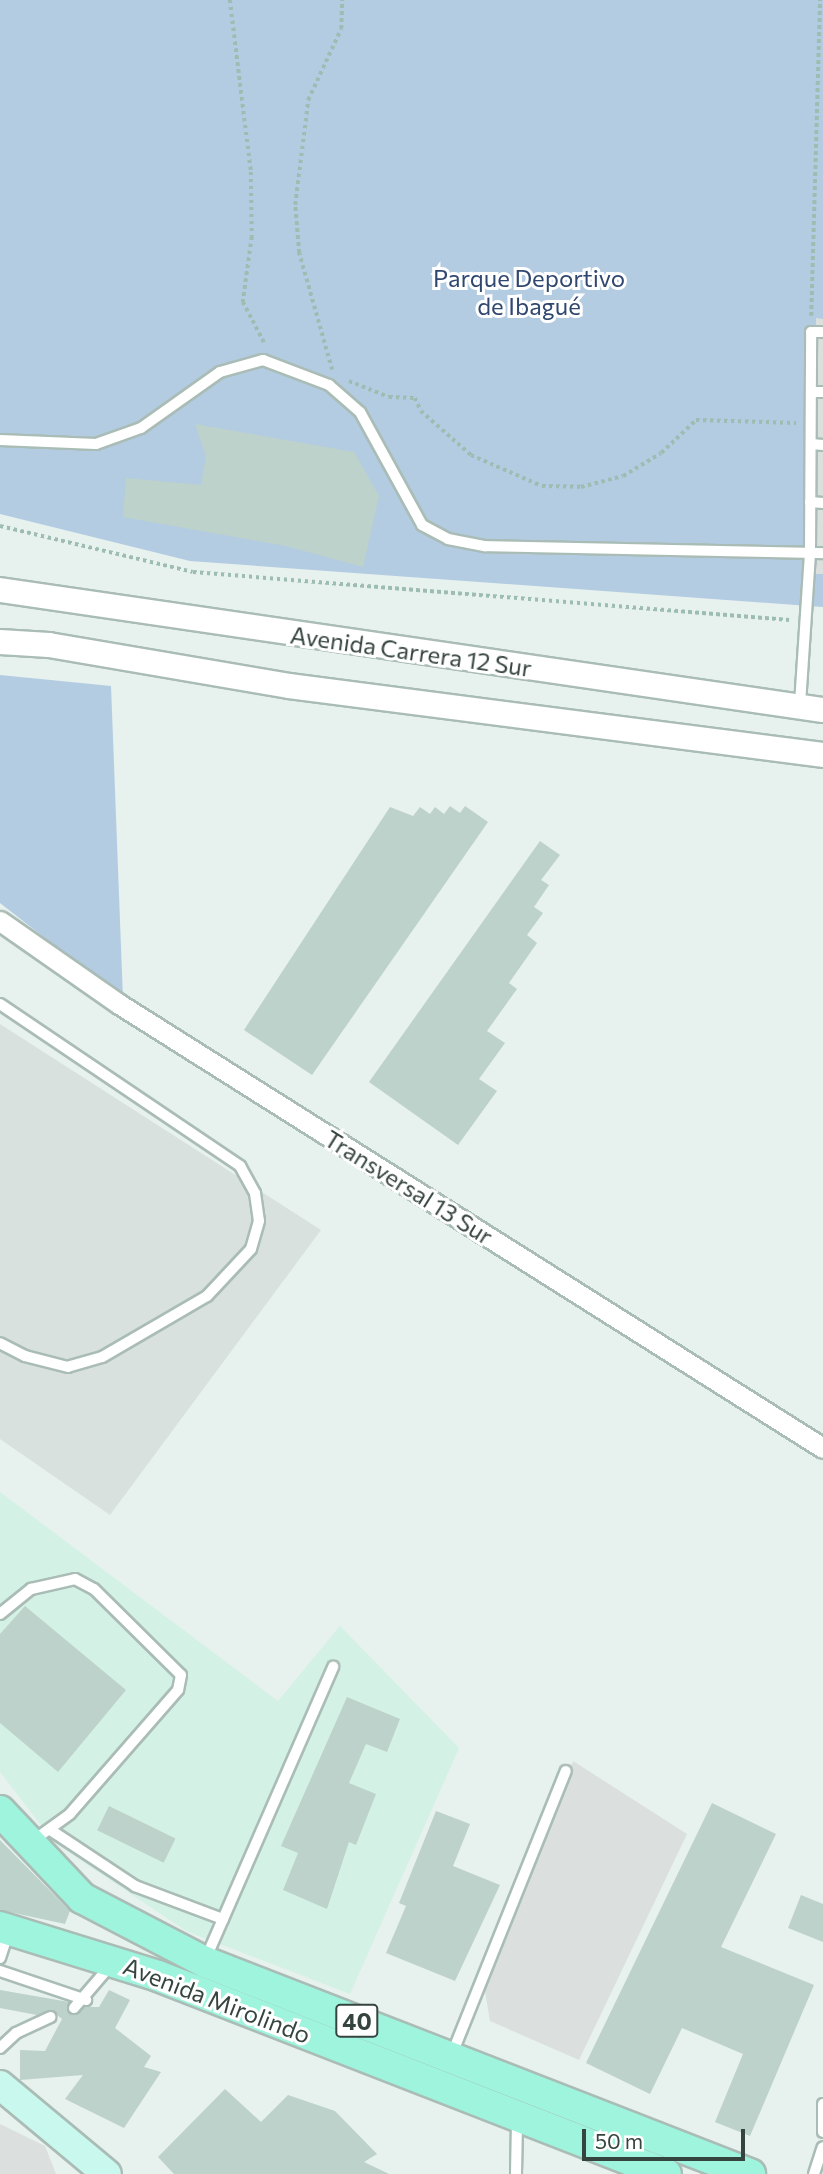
<!DOCTYPE html>
<meta charset="utf-8">
<style>
body{margin:0}
#map{position:relative;width:823px;height:2174px;overflow:hidden;background:#e7f1ee;font-family:Commissioner,sans-serif}
div>[style]{position:absolute}
.commercial>*{inset:0;background:#d4f1e5}
.industrial>*{inset:0;background:#d8e1dd}
.green>*{inset:0;background:#b3cce2}
.parking>*{inset:0;background:#dbe0de}
.building>*{inset:0;background:#bdd2ca;transform-origin:0 0}
.path>*{height:3.5px;margin-top:-1.75px;transform-origin:0;background:repeating-linear-gradient(90deg,#9dbcb2 0 3.5px,transparent 0 7px)}
.roads{filter:drop-shadow(2px 0 #aabcb6) drop-shadow(-2px 0 #aabcb6) drop-shadow(0 2px #aabcb6) drop-shadow(0 -2px #aabcb6)}
.service>*{height:10px;margin:-5px;padding:0 5px;transform-origin:5px;border-radius:5px;background:#fff}
.minor>*{height:19px;margin:-9.5px;padding:0 9.5px;transform-origin:9.5px;border-radius:9.5px;background:#fff}
.tertiary>*{height:24px;margin:-12px;padding:0 12px;transform-origin:12px;border-radius:12px;background:#fff}
.secondary>*{height:28px;margin:-14px;padding:0 14px;transform-origin:14px;border-radius:14px;background:#c9f9ee}
.primary>*{height:30px;margin:-15px;padding:0 15px;transform-origin:15px;border-radius:15px;background:#9ef4dc}
span{translate:-50% -50%;white-space:nowrap;text-align:center;line-height:1.15;-webkit-text-stroke:6px #fff;paint-order:stroke}
.shield-label span{padding:2px 5px;background:#fff;border:2px solid;border-radius:5px;-webkit-text-stroke-width:0}
.shield-label{font-size:23px;color:#36443f;font-weight:700}
.park-label{font-size:24px;color:#30476f}
.street-label{font-size:24px;color:#36443f}
.scale{position:absolute;left:582px;top:2129px;width:163px;height:32px;box-sizing:border-box;border:4px solid #36443f;border-top:0;padding-left:9px;font-size:21px;line-height:24px;white-space:nowrap;color:#36443f;-webkit-text-stroke:5px #fff;paint-order:stroke}
</style>
<div id="map">
<div class="commercial">
<i style="clip-path:polygon(0 1492px,278px 1701px,340px 1626px,459px 1748px,350px 1994px,186px 1931px,55px 1843px,0 1772px)"></i>
</div>
<div class="industrial">
<i style="clip-path:polygon(0 1024px,321px 1230px,110px 1515px,0 1439px)"></i>
</div>
<div class="green">
<i style="clip-path:polygon(0 0,823px 0,823px 607px,190px 561px,0 514px)"></i>
<i style="clip-path:polygon(0 675px,111px 686px,123px 999px,0 903px)"></i>
</div>
<div class="parking">
<i style="clip-path:polygon(816px 318px,823px 319px,823px 574px,814px 574px)"></i>
<i style="clip-path:polygon(573px 1761px,687px 1834px,579px 2060px,490px 2021px,485px 1991px)"></i>
<i style="clip-path:polygon(0 2124px,45px 2146px,56px 2174px,0 2174px)"></i>
</div>
<div class="building">
<i style="clip-path:polygon(195px 424px,354px 452px,379px 496px,363px 567px,286px 546px,123px 517px,126px 478px,201px 485px,206px 456px)"></i>
<i style="clip-path:polygon(450px 806px,460px 813px,465px 806px,488px 822px,312px 1075px,244px 1030px,390px 807px,413px 816px,420px 807px,430px 814px,435px 807px,444px 814px)"></i>
<i style="clip-path:polygon(540px 841px,560px 855px,541px 880px,549px 885px,534px 907px,543px 913px,527px 935px,537px 943px,509px 983px,517px 989px,487px 1031px,505px 1043px,479px 1079px,497px 1091px,458px 1145px,369px 1082px)"></i>
<i style="clip-path:polygon(25px 1606px,126px 1690px,58px 1772px,0 1723px,0 1634px)"></i>
<i style="clip-path:polygon(347px 1697px,400px 1719px,387px 1752px,366px 1744px,349px 1783px,376px 1794px,356px 1845px,349px 1842px,327px 1909px,283px 1890px,298px 1853px,281px 1846px)"></i>
<i style="clip-path:polygon(712px 1803px,776px 1834px,721px 1947px,814px 1985px,750px 2136px,715px 2122px,743px 2054px,682px 2028px,650px 2094px,586px 2063px)"></i>
<i style="left:109px;top:1806px;width:74px;height:27px;rotate:26deg"></i>
<i style="clip-path:polygon(436px 1811px,470px 1824px,453px 1866px,500px 1885px,455px 1981px,386px 1953px,406px 1906px,399px 1903px)"></i>
<i style="clip-path:polygon(0 1840px,70px 1911px,65px 1924px,0 1910px)"></i>
<i style="clip-path:polygon(801px 1895px,823px 1904px,823px 1942px,788px 1928px)"></i>
<i style="clip-path:polygon(0 1990px,69px 2002px,67px 2010px,73px 2015px,84px 2007px,99px 2007px,109px 1990px,130px 2000px,115px 2028px,151px 2056px,144px 2067px,161px 2072px,124px 2128px,65px 2099px,83px 2075px,20px 2080px,20px 2050px,45px 2051px,62px 2019px,51px 2010px,37px 2015px,0 2008px)"></i>
<i style="clip-path:polygon(225px 2089px,261px 2122px,288px 2095px,335px 2111px,377px 2154px,364px 2162px,389px 2174px,174px 2174px,158px 2157px)"></i>
</div>
<div class="path">
<i style="left:230px;top:0;width:173px;rotate:83deg"></i>
<i style="left:251px;top:172px;width:65px;rotate:89.1deg"></i>
<i style="left:252px;top:237px;width:66px;rotate:97.9deg"></i>
<i style="left:243px;top:302px;width:47px;rotate:62.4deg"></i>
<i style="left:811px;top:316px;width:316px;rotate:-88.4deg"></i>
<i style="left:332px;top:370px;width:122px;rotate:-105.8deg"></i>
<i style="left:299px;top:253px;width:48px;rotate:-94.8deg"></i>
<i style="left:295px;top:205px;width:106px;rotate:-82.9deg"></i>
<i style="left:308px;top:100px;width:78px;rotate:-65.1deg"></i>
<i style="left:341px;top:29px;width:29px;rotate:-88deg"></i>
<i style="left:349px;top:381px;width:43px;rotate:21.8deg"></i>
<i style="left:389px;top:397px;width:26px;rotate:2deg"></i>
<i style="left:415px;top:398px;width:14px;rotate:65deg"></i>
<i style="left:421px;top:411px;width:67px;rotate:41.3deg"></i>
<i style="left:471px;top:455px;width:77px;rotate:23.6deg"></i>
<i style="left:542px;top:486px;width:39px;rotate:1deg"></i>
<i style="left:581px;top:487px;width:43px;rotate:-14.7deg"></i>
<i style="left:623px;top:476px;width:44px;rotate:-31.2deg"></i>
<i style="left:661px;top:453px;width:48px;rotate:-43.3deg"></i>
<i style="left:696px;top:420px;width:100px;rotate:1.7deg"></i>
<i style="left:0;top:526px;width:198px;rotate:13.4deg"></i>
<i style="left:193px;top:572px;width:598px;rotate:4.6deg"></i>
</div>
<div class="roads">
<div class="service">
<i style="left:812px;top:392px;width:11px"></i>
<i style="left:0;top:440px;width:96px;rotate:2.4deg"></i>
<i style="left:96px;top:444px;width:48px;rotate:-19.6deg"></i>
<i style="left:141px;top:428px;width:97px;rotate:-35.3deg"></i>
<i style="left:220px;top:372px;width:45px;rotate:-15.6deg"></i>
<i style="left:263px;top:360px;width:71px;rotate:20.7deg"></i>
<i style="left:329px;top:385px;width:41px;rotate:41.1deg"></i>
<i style="left:360px;top:412px;width:129px;rotate:61.2deg"></i>
<i style="left:422px;top:525px;width:30px;rotate:28deg"></i>
<i style="left:448px;top:539px;width:38px;rotate:11deg"></i>
<i style="left:485px;top:546px;width:338px;rotate:1.2deg"></i>
<i style="left:811px;top:444px;width:12px;rotate:5deg"></i>
<i style="left:810px;top:502px;width:13px;rotate:4deg"></i>
<i style="left:800px;top:704px;width:152px;rotate:-86.2deg"></i>
<i style="left:810px;top:552px;width:220px;rotate:-89.7deg"></i>
<i style="left:811px;top:332px;width:12px"></i>
<i style="left:0;top:1004px;width:290px;rotate:34deg"></i>
<i style="left:240px;top:1166px;width:31px;rotate:61deg"></i>
<i style="left:255px;top:1193px;width:28px;rotate:82deg"></i>
<i style="left:259px;top:1221px;width:29px;rotate:106deg"></i>
<i style="left:251px;top:1249px;width:64px;rotate:133.1deg"></i>
<i style="left:207px;top:1296px;width:121px;rotate:149.8deg"></i>
<i style="left:102px;top:1357px;width:35px;rotate:164deg"></i>
<i style="left:68px;top:1367px;width:44px;rotate:-165.7deg"></i>
<i style="left:25px;top:1356px;width:28px;rotate:-153deg"></i>
<i style="left:0;top:1614px;width:40px;rotate:-39deg"></i>
<i style="left:31px;top:1589px;width:45px;rotate:-12.8deg"></i>
<i style="left:75px;top:1579px;width:21px;rotate:28deg"></i>
<i style="left:94px;top:1589px;width:122px;rotate:44.7deg"></i>
<i style="left:181px;top:1675px;width:15px;rotate:101deg"></i>
<i style="left:178px;top:1690px;width:164px;rotate:131.1deg"></i>
<i style="left:70px;top:1814px;width:44px;rotate:144.2deg"></i>
<i style="left:52px;top:1831px;width:100px;rotate:33.5deg"></i>
<i style="left:135px;top:1886px;width:94px;rotate:20.6deg"></i>
<i style="left:0;top:1958px;width:28px;rotate:-72deg"></i>
<i style="left:206px;top:1958px;width:318px;rotate:-66.4deg"></i>
<i style="left:0;top:1971px;width:91px;rotate:18.6deg"></i>
<i style="left:74px;top:2008px;width:55px;rotate:-49.4deg"></i>
<i style="left:0;top:2048px;width:22px;rotate:-43deg"></i>
<i style="left:16px;top:2033px;width:38px;rotate:-25deg"></i>
<i style="left:452px;top:2054px;width:305px;rotate:-68.1deg"></i>
<i style="left:823px;top:2104px;width:28px;rotate:90deg"></i>
<i style="left:516px;top:2174px;width:54px;rotate:-88.9deg"></i>
<i style="left:814px;top:2174px;width:28px;rotate:-72deg"></i>
</div>
<div class="minor">
<i style="left:0;top:921px;width:145px;rotate:34.9deg"></i>
<i style="left:119px;top:1004px;width:832px;rotate:32.24deg"></i>
</div>
<div class="tertiary">
<i style="left:0;top:590px;width:832px;rotate:8.3deg"></i>
<i style="left:0;top:642px;width:49px;rotate:3.5deg"></i>
<i style="left:49px;top:645px;width:243px;rotate:9.7deg"></i>
<i style="left:289px;top:686px;width:538px;rotate:7.36deg"></i>
</div>
<div class="secondary">
<i style="left:0;top:2085px;width:139px;rotate:39.8deg"></i>
</div>
<div class="primary">
<i style="left:0;top:1811px;width:120px;rotate:46.7deg"></i>
<i style="left:82px;top:1898px;width:139px;rotate:27.5deg"></i>
<i style="left:205px;top:1962px;width:585px;rotate:21.26deg"></i>
<i style="left:0;top:1927px;width:165px;rotate:17.2deg"></i>
<i style="left:158px;top:1976px;width:545px;rotate:21.29deg"></i>
</div>
</div>
<div class="shield-label">
<span style="left:357px;top:2021px">40</span>
</div>
<div class="park-label">
<span style="left:529px;top:292px">Parque Deportivo<br>de Ibagué</span>
</div>
<div class="street-label">
<span style="left:411px;top:651px;rotate:8deg">Avenida Carrera 12 Sur</span>
<span style="left:409px;top:1187px;rotate:32deg">Transversal 13 Sur</span>
<span style="left:217px;top:2000px;rotate:21deg">Avenida Mirolindo</span>
</div>
<div class="scale">50 m</div>
</div>
